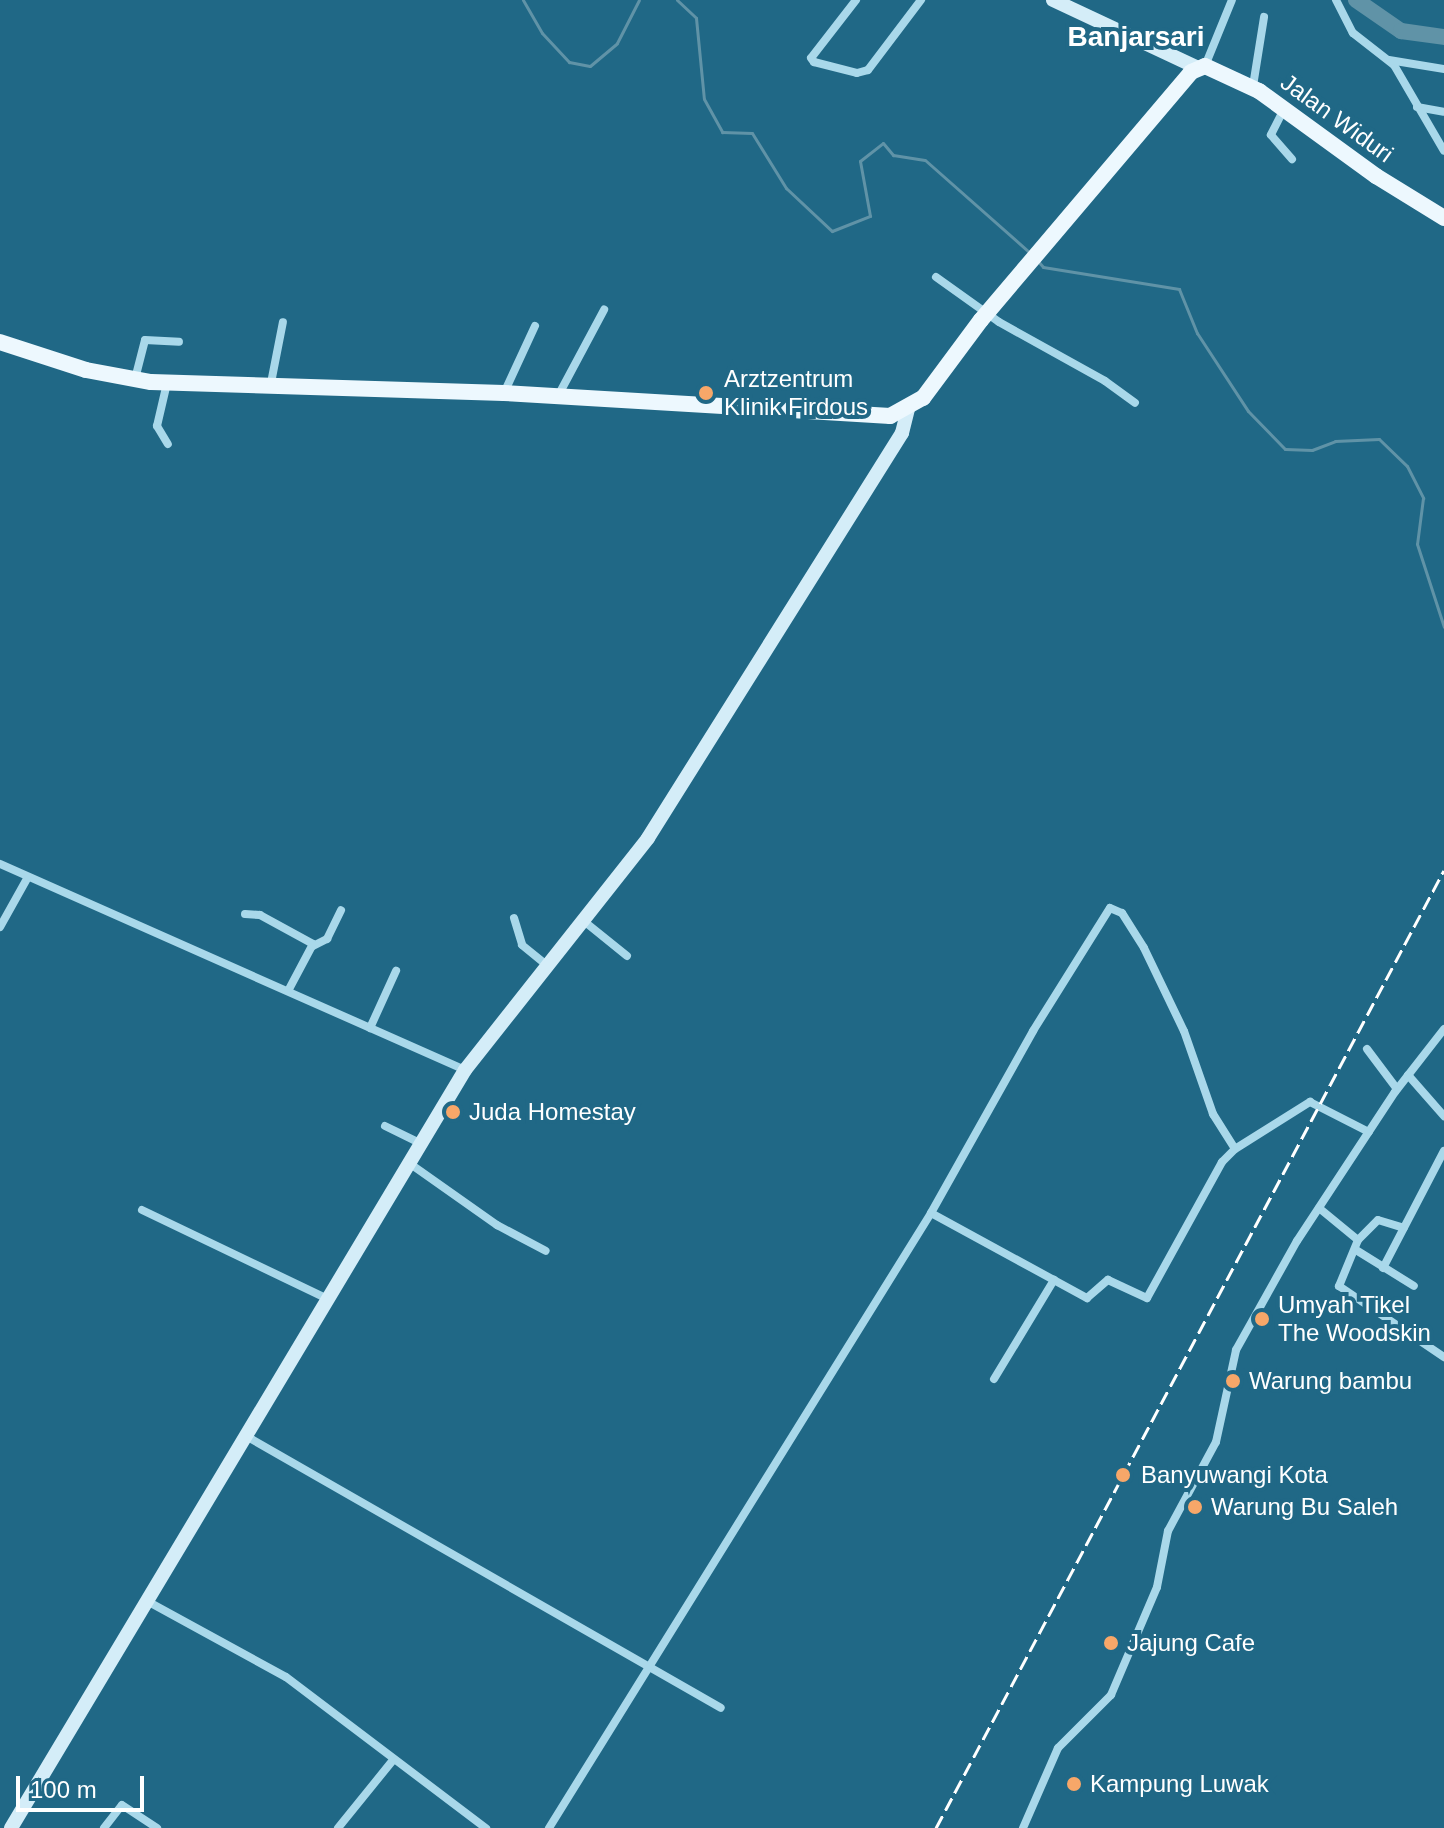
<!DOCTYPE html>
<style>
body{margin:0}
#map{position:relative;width:1444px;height:1828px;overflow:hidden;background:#206886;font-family:Helvetica,sans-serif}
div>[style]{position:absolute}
.stream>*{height:3px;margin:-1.5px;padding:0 1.5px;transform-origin:1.5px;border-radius:1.5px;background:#6093a7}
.river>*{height:16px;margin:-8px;padding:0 8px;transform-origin:8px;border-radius:8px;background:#6093a7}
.street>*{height:8px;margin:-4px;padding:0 4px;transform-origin:4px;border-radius:4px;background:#a9d8ea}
.secondary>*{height:14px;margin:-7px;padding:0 7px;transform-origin:7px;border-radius:7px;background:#d4edf8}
.primary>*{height:16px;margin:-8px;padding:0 8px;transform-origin:8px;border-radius:8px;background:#edf8fe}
.rail>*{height:3px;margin-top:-1.5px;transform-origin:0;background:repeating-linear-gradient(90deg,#fff 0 14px,transparent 0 20px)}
.dots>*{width:22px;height:22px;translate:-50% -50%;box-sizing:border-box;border:4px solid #206886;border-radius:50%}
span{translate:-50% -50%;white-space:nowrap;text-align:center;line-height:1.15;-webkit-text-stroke:8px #206886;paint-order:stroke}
.street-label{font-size:24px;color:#fff}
.poi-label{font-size:24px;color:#fff}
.left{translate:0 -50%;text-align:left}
.quarter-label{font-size:28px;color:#fff;font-weight:700}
.scale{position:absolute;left:16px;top:1776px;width:128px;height:36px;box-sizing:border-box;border:4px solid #fff;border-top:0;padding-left:10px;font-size:24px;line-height:28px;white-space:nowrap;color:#fff;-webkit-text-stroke:6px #206886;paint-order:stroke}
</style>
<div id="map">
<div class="stream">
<i style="left:523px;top:0;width:38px;rotate:60deg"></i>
<i style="left:542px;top:33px;width:40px;rotate:47deg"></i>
<i style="left:569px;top:62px;width:21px;rotate:11deg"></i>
<i style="left:590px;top:66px;width:35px;rotate:-40deg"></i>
<i style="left:617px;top:43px;width:48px;rotate:-62.9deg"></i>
<i style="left:677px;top:0;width:26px;rotate:43deg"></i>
<i style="left:696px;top:18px;width:81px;rotate:84.4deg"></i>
<i style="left:704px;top:99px;width:38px;rotate:61deg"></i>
<i style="left:722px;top:132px;width:30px;rotate:2deg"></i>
<i style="left:752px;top:133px;width:65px;rotate:58.3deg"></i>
<i style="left:786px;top:188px;width:63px;rotate:43.1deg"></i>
<i style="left:832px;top:231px;width:41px;rotate:-21.5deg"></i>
<i style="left:870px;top:216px;width:56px;rotate:-100.3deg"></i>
<i style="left:860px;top:161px;width:29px;rotate:-38deg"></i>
<i style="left:883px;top:143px;width:16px;rotate:50deg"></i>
<i style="left:893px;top:155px;width:32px;rotate:9deg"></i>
<i style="left:925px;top:160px;width:139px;rotate:41.5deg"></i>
<i style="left:1037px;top:260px;width:9px;rotate:49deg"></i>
<i style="left:1043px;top:267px;width:138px;rotate:9.2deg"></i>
<i style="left:1179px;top:289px;width:48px;rotate:67.8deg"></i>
<i style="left:1197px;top:333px;width:93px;rotate:56.8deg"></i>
<i style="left:1248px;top:411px;width:53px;rotate:45.8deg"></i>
<i style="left:1285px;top:449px;width:27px;rotate:2deg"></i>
<i style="left:1312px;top:450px;width:25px;rotate:-21deg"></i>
<i style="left:1335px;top:441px;width:44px;rotate:-2.6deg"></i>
<i style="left:1379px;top:439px;width:39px;rotate:44deg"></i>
<i style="left:1407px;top:466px;width:36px;rotate:63deg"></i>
<i style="left:1423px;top:498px;width:46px;rotate:97.4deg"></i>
<i style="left:1417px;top:544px;width:87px;rotate:72deg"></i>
</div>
<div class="river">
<i style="left:1356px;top:0;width:55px;rotate:34.6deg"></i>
<i style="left:1401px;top:31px;width:43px;rotate:7.9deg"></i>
</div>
<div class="street">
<i style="left:856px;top:0;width:73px;rotate:127.8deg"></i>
<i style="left:811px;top:58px;width:5px;rotate:53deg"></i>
<i style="left:814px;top:62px;width:44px;rotate:14.3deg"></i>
<i style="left:857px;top:73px;width:11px;rotate:-15deg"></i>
<i style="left:868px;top:70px;width:88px;rotate:-52.9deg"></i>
<i style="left:1336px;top:0;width:37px;rotate:63deg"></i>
<i style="left:1353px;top:33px;width:52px;rotate:38deg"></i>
<i style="left:1394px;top:65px;width:99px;rotate:59.8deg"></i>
<i style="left:1389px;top:60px;width:56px;rotate:9.3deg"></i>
<i style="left:1205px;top:66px;width:71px;rotate:-67.8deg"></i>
<i style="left:1253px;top:86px;width:70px;rotate:-80.9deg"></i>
<i style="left:1417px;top:107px;width:27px;rotate:10deg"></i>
<i style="left:1284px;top:109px;width:29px;rotate:117deg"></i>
<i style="left:1271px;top:135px;width:32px;rotate:49deg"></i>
<i style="left:936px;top:277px;width:77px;rotate:35.5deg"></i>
<i style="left:999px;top:322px;width:121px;rotate:29.1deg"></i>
<i style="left:1105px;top:381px;width:37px;rotate:36deg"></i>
<i style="left:135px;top:379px;width:40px;rotate:-75.6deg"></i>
<i style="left:145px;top:340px;width:34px;rotate:3deg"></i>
<i style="left:167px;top:383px;width:44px;rotate:103.1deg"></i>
<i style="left:157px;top:426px;width:21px;rotate:59deg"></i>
<i style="left:270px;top:388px;width:67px;rotate:-78.9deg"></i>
<i style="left:504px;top:393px;width:74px;rotate:-65.2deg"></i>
<i style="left:558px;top:396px;width:98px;rotate:-61.9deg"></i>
<i style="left:0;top:864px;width:509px;rotate:23.89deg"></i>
<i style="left:245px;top:914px;width:15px;rotate:4deg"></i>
<i style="left:260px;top:915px;width:60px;rotate:28.7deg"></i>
<i style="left:313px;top:944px;width:53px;rotate:118deg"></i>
<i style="left:514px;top:918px;width:28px;rotate:73deg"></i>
<i style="left:522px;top:945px;width:35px;rotate:39deg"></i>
<i style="left:585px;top:922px;width:54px;rotate:39deg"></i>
<i style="left:0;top:927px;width:57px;rotate:-60.8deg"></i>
<i style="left:313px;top:946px;width:16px;rotate:-27deg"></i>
<i style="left:327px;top:939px;width:32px;rotate:-64deg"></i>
<i style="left:370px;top:1028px;width:63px;rotate:-65.5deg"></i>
<i style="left:1367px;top:1049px;width:50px;rotate:53.1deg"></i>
<i style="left:1408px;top:1075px;width:55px;rotate:48.7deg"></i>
<i style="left:385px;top:1126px;width:39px;rotate:26deg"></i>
<i style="left:409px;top:1163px;width:108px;rotate:35.2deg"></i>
<i style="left:497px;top:1225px;width:55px;rotate:28deg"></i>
<i style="left:1319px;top:1208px;width:50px;rotate:39.4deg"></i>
<i style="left:1358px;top:1240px;width:50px;rotate:112.4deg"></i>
<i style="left:1339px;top:1286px;width:127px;rotate:34.1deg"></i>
<i style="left:142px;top:1210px;width:204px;rotate:25.6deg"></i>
<i style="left:931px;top:1213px;width:178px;rotate:28.6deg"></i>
<i style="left:1087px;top:1298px;width:28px;rotate:-41deg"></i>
<i style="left:1108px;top:1280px;width:43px;rotate:24.8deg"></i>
<i style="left:1147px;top:1298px;width:155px;rotate:-61.1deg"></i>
<i style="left:1222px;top:1162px;width:18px;rotate:-45deg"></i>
<i style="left:1235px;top:1149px;width:89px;rotate:-32.1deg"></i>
<i style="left:1310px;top:1102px;width:66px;rotate:27deg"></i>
<i style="left:1358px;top:1240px;width:28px;rotate:-45deg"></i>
<i style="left:1378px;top:1220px;width:27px;rotate:17deg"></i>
<i style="left:1356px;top:1250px;width:68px;rotate:31.8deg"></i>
<i style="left:1383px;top:1268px;width:132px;rotate:-62.5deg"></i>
<i style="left:994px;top:1379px;width:116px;rotate:-58.8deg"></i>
<i style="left:246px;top:1436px;width:547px;rotate:29.8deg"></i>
<i style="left:147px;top:1601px;width:158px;rotate:28.7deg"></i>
<i style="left:286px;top:1677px;width:251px;rotate:37.1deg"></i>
<i style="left:104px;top:1828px;width:29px;rotate:-52deg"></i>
<i style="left:122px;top:1805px;width:42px;rotate:33.3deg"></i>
<i style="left:338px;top:1828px;width:87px;rotate:-51deg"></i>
<i style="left:549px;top:1828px;width:724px;rotate:-58.15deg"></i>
<i style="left:931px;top:1213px;width:209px;rotate:-60.7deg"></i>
<i style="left:1033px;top:1031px;width:145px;rotate:-58deg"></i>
<i style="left:1110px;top:908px;width:13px;rotate:23deg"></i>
<i style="left:1122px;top:913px;width:41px;rotate:57.8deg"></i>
<i style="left:1144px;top:948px;width:92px;rotate:64.3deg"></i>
<i style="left:1184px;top:1031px;width:88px;rotate:70.7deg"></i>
<i style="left:1213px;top:1114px;width:41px;rotate:57.8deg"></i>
<i style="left:1023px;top:1828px;width:87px;rotate:-66.4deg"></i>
<i style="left:1058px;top:1748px;width:75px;rotate:-45deg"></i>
<i style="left:1111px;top:1695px;width:117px;rotate:-66.9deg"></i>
<i style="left:1157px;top:1587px;width:57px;rotate:-78.9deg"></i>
<i style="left:1168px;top:1531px;width:101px;rotate:-61.7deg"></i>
<i style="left:1216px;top:1442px;width:94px;rotate:-77.7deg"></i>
<i style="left:1236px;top:1350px;width:125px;rotate:-60.8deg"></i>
<i style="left:1297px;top:1241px;width:178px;rotate:-56.7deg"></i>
<i style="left:1395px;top:1092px;width:80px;rotate:-52.1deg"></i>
</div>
<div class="secondary">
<i style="left:1053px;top:0;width:160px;rotate:25.1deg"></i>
<i style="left:11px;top:1828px;width:884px;rotate:-59.08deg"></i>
<i style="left:465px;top:1070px;width:295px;rotate:-51.7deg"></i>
<i style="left:648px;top:838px;width:478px;rotate:-57.9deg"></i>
<i style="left:902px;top:433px;width:25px;rotate:-76deg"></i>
</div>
<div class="primary">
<i style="left:0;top:342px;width:90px;rotate:18deg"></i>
<i style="left:86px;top:370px;width:66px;rotate:10.5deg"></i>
<i style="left:151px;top:382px;width:353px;rotate:1.8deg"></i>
<i style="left:504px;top:393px;width:387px;rotate:3.4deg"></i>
<i style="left:890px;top:416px;width:38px;rotate:-29deg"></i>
<i style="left:923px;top:398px;width:97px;rotate:-53.4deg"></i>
<i style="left:981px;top:320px;width:325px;rotate:-49.7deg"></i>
<i style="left:1191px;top:72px;width:15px;rotate:-23deg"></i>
<i style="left:1205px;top:66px;width:60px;rotate:24.8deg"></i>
<i style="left:1259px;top:91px;width:145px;rotate:36deg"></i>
<i style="left:1376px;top:176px;width:80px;rotate:31.7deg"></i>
</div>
<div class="rail">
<i style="left:936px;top:1828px;width:1084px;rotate:-62.06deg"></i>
</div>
<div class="dots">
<i style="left:706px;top:393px;background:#f7a769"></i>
<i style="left:453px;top:1112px;background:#f7a769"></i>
<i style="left:1262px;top:1319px;background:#f7a769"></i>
<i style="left:1233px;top:1381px;background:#f7a769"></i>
<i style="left:1123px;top:1475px;background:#f7a769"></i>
<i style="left:1195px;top:1507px;background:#f7a769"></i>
<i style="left:1111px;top:1643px;background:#f7a769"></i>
<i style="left:1074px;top:1784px;background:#f7a769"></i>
</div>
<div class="street-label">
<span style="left:1337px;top:118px;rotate:36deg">Jalan Widuri</span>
</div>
<div class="poi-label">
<span class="left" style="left:724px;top:393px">Arztzentrum<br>Klinik Firdous</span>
<span class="left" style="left:469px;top:1112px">Juda Homestay</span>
<span class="left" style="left:1278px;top:1319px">Umyah Tikel<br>The Woodskin</span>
<span class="left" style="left:1249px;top:1381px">Warung bambu</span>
<span class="left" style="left:1141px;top:1475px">Banyuwangi Kota</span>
<span class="left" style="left:1211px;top:1507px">Warung Bu Saleh</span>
<span class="left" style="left:1127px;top:1643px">Jajung Cafe</span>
<span class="left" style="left:1090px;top:1784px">Kampung Luwak</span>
</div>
<div class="quarter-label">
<span style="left:1136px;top:37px">Banjarsari</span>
</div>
<div class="scale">100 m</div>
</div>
